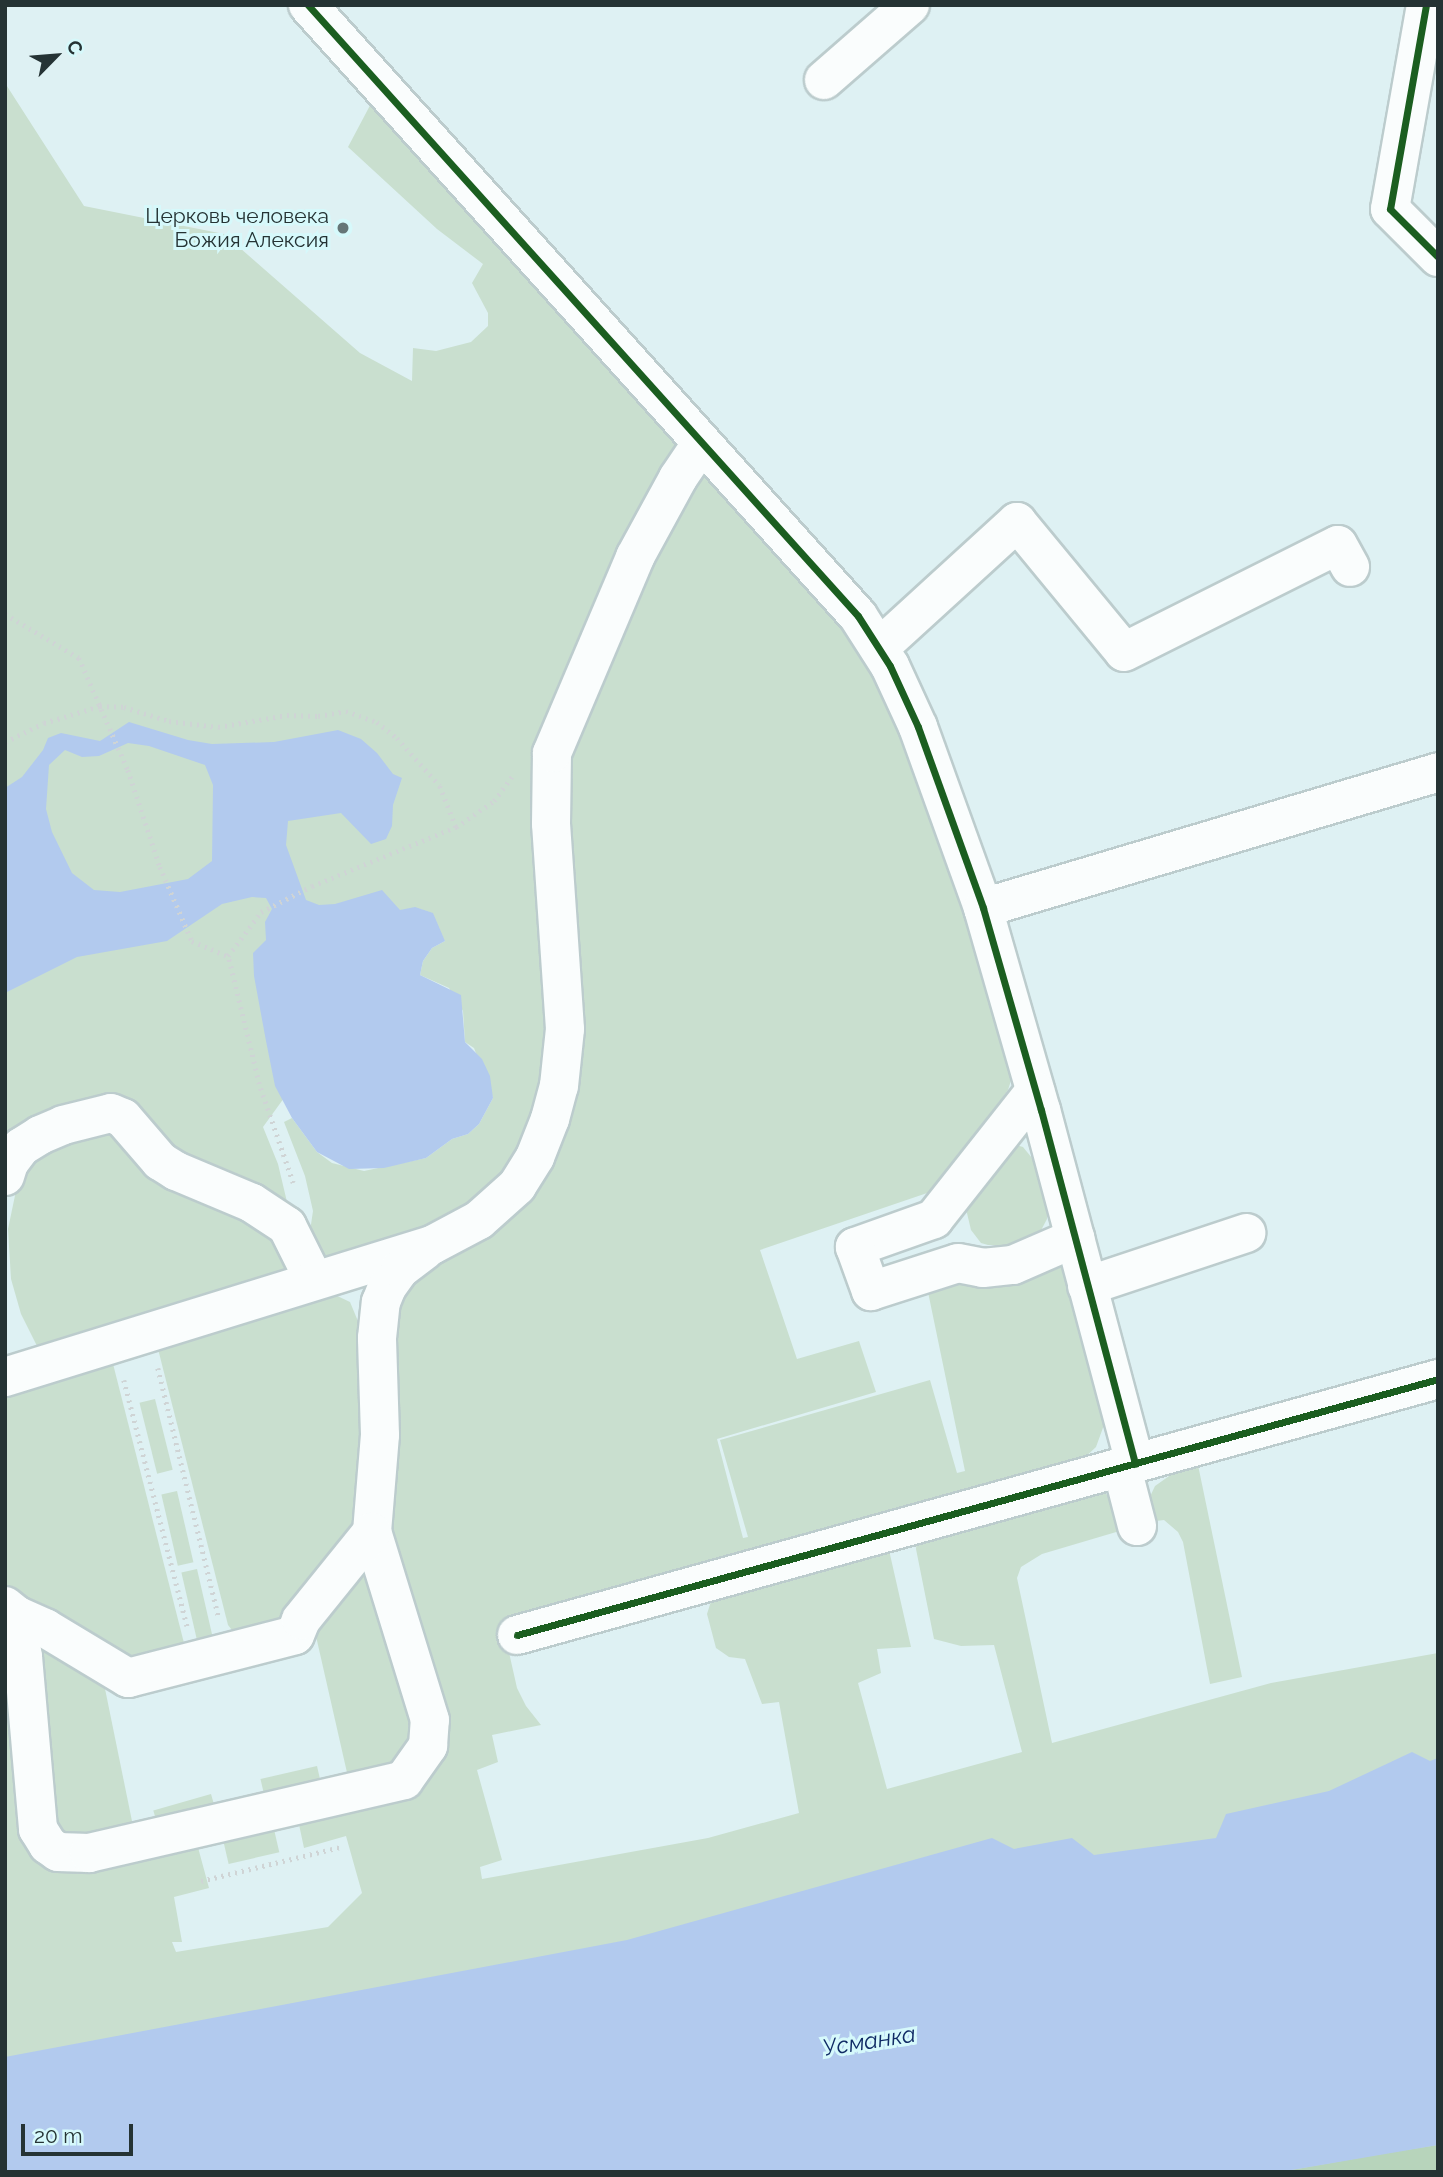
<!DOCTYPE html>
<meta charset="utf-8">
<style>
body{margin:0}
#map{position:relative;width:1443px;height:2177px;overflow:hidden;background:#def1f3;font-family:Raleway,sans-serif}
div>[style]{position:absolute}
.green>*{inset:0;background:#c9dfcf;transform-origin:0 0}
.forest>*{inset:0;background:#b7d4bb}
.water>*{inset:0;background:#b2caee}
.path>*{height:4.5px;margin-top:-2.25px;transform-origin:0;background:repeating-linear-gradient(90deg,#cfd4d5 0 2px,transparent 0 7px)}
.roads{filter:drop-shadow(2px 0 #bccccd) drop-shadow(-2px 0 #bccccd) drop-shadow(0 2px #bccccd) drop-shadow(0 -2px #bccccd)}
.minor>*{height:38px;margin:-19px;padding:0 19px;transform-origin:19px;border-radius:19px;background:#fafdfd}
.cycleway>*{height:7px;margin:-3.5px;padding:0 3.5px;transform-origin:3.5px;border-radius:3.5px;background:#1b5e20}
.dots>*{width:19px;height:19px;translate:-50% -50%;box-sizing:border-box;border:4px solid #d6f9fb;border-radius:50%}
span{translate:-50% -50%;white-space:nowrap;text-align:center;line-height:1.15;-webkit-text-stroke:6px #d6f9fb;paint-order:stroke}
.poi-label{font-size:21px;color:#253334}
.right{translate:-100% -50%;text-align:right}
.water-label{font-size:23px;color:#102b65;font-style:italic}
.frame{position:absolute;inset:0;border:7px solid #253334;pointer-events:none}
.north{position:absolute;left:21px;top:21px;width:70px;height:70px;-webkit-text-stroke:5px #d6f9fb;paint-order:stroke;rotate:65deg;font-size:19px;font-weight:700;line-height:28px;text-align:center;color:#253334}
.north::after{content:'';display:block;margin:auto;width:24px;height:32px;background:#253334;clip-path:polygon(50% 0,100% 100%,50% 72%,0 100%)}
.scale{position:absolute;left:21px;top:2124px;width:112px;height:32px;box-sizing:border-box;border:4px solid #253334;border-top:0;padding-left:9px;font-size:21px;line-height:24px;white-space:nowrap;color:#253334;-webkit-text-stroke:5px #d6f9fb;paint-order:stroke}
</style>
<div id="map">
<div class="green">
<i style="clip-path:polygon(5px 83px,84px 206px,224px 234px,360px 353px,412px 381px,413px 348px,436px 351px,471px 342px,488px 326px,488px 313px,472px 283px,483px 264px,437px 229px,348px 147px,375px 96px,682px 449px,560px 703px,551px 1073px,528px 1143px,470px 1214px,321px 1266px,310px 1231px,313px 1211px,305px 1176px,284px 1122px,292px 1118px,317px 1152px,332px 1163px,364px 1171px,426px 1158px,452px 1139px,468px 1134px,479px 1124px,493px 1098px,474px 1048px,465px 1042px,463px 1011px,449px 988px,420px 975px,423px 961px,432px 948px,445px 941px,421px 909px,263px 1127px,278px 1164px,287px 1202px,278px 1210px,187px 1164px,141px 1118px,5px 1140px)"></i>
<i style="clip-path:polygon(701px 462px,846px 633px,879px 684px,909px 750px,974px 939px,1014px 1071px,1008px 1090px,936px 1190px,760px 1250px,797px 1359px,859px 1341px,876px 1392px,717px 1439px,743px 1538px,748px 1537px,720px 1440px,930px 1380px,957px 1473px,965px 1471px,928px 1292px,1059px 1260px,1102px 1410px,1104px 1425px,1096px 1447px,1080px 1462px,506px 1639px,517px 1688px,526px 1706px,541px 1725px,492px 1735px,498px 1762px,477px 1770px,502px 1860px,480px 1867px,482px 1879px,708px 1838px,799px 1813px,779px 1702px,762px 1704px,745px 1659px,729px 1657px,716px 1648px,707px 1614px,714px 1592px,889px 1550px,911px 1647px,877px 1649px,881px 1673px,858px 1683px,887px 1789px,1022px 1752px,994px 1645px,961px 1646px,934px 1639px,916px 1549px,917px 1536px,1105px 1491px,1123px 1530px,1042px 1554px,1021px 1567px,1017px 1578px,1052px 1743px,1271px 1683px,1438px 1653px,1438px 2172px,5px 2172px,5px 1642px,31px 1842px,196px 1840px,209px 1888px,174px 1897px,182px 1942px,172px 1942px,176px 1952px,328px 1927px,362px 1893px,346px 1836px,304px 1848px,297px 1815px,409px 1791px,421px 1631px,388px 1513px,392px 1361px,400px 1306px,413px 1282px,531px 1185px,569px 906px,569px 760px,579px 720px)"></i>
<i style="clip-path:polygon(102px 1131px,114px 1135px,262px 1220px,296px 1272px,39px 1350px,21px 1314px,11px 1279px,8px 1229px,17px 1186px,37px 1153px)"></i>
<i style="clip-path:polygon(1016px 1145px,1023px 1147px,1032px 1158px,1047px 1200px,1047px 1219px,1038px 1236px,1015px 1245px,988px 1245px,981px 1243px,971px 1230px,966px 1209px)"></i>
<i style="clip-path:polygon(331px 1293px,350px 1302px,360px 1326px,363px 1416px,355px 1518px,279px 1627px,235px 1634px,228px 1625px,157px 1345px)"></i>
<i style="clip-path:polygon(111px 1356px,185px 1647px,139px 1660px,5px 1586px,5px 1393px)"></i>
<i style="left:155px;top:1399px;width:73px;height:16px;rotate:76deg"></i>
<i style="clip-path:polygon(1198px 1465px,1242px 1677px,1210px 1684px,1183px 1542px,1178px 1532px,1164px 1520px,1148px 1522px,1147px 1503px,1155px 1486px,1172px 1474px)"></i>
<i style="left:177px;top:1491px;width:73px;height:16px;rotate:77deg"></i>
<i style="left:197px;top:1569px;width:73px;height:16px;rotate:77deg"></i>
<i style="clip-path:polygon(356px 1571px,369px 1573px,415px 1719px,403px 1760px,348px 1777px,313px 1623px)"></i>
<i style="clip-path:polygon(41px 1638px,102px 1674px,133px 1826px,82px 1838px,58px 1833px,40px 1674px)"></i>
<i style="left:317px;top:1766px;width:23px;height:58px;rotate:77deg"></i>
<i style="left:211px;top:1794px;width:19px;height:60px;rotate:74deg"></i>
<i style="left:273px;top:1825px;width:28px;height:52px;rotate:77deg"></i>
</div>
<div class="forest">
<i style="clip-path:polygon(1438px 2145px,1438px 2172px,1280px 2172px,1387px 2153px)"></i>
</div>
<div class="water">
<i style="clip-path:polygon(evenodd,129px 722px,188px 740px,212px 744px,274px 742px,338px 730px,361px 739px,377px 753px,393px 774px,402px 778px,393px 805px,392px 826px,386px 839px,371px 844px,341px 813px,288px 821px,286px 845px,306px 900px,319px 905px,335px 904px,382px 890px,400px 910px,415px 907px,433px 913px,445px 941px,432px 948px,423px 961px,420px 975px,461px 995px,465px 1042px,482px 1059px,490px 1076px,493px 1098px,479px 1124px,468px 1134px,452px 1139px,426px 1158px,384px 1168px,349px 1169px,317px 1152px,292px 1118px,275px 1086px,266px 1041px,254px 976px,253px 953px,266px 940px,265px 922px,272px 909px,266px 898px,252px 897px,222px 904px,167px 941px,77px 957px,5px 993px,5px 788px,22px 777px,43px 750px,48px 738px,61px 733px,100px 741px,129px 722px,128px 743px,149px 746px,205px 765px,213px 785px,212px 861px,188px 879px,120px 892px,94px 890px,72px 873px,52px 832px,46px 809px,49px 765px,65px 750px,82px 757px,99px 756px,128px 743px)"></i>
<i style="clip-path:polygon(1412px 1752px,1430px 1761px,1438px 1758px,1438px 2145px,1280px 2172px,5px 2172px,5px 2057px,627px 1940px,992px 1838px,1014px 1849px,1072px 1838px,1094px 1855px,1216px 1838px,1226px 1814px,1329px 1791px)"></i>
</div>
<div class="path">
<i style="left:5px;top:614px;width:86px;rotate:30.7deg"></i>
<i style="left:79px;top:658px;width:122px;rotate:66.4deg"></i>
<i style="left:128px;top:770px;width:102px;rotate:71.7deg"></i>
<i style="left:160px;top:867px;width:81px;rotate:66.6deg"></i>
<i style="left:192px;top:941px;width:39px;rotate:23deg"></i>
<i style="left:5px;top:742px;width:43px;rotate:-26deg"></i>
<i style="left:44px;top:723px;width:59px;rotate:-16.9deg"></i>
<i style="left:100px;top:706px;width:24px;rotate:2deg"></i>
<i style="left:124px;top:707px;width:47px;rotate:17.3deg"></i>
<i style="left:169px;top:721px;width:49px;rotate:7deg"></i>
<i style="left:218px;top:727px;width:70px;rotate:-9.9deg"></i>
<i style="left:287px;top:715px;width:31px;rotate:2deg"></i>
<i style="left:318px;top:716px;width:28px;rotate:-10deg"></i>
<i style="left:346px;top:711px;width:33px;rotate:20deg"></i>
<i style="left:377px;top:722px;width:26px;rotate:39deg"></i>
<i style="left:397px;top:738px;width:64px;rotate:48.1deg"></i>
<i style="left:440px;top:786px;width:44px;rotate:68.7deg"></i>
<i style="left:293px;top:1183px;width:105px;rotate:-109deg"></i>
<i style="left:259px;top:1084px;width:132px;rotate:-103.6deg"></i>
<i style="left:228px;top:956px;width:55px;rotate:-53.1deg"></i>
<i style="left:261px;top:912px;width:57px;rotate:-27deg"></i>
<i style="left:312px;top:886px;width:156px;rotate:-22.3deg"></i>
<i style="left:456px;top:827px;width:46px;rotate:-34.4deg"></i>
<i style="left:494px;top:801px;width:32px;rotate:-54deg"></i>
<i style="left:158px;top:1368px;width:257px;rotate:76.3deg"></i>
<i style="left:124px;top:1380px;width:254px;rotate:75.6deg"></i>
<i style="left:201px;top:1881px;width:143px;rotate:-13.7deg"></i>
</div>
<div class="roads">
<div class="minor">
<i style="left:308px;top:5px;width:822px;rotate:48.01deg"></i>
<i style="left:858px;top:616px;width:59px;rotate:57.4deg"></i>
<i style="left:890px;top:666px;width:67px;rotate:65.3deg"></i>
<i style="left:918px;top:727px;width:192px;rotate:70.2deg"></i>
<i style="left:983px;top:908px;width:210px;rotate:74deg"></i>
<i style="left:1041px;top:1110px;width:366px;rotate:75.1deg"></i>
<i style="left:1426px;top:5px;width:207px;rotate:100deg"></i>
<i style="left:1390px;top:209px;width:68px;rotate:45deg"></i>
<i style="left:824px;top:80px;width:114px;rotate:-41.1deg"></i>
<i style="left:879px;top:648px;width:187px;rotate:-42.4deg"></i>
<i style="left:1017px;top:522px;width:168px;rotate:50.5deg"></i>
<i style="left:1124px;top:652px;width:239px;rotate:-26.6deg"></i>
<i style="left:1338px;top:545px;width:25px;rotate:61deg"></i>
<i style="left:983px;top:908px;width:475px;rotate:-16.6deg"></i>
<i style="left:1035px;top:1091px;width:163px;rotate:128.3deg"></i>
<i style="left:934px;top:1219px;width:84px;rotate:160.5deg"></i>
<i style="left:855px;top:1247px;width:47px;rotate:70deg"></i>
<i style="left:871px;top:1291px;width:91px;rotate:-17.8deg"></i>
<i style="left:958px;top:1263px;width:25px;rotate:11deg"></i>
<i style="left:983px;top:1268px;width:30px;rotate:-6deg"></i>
<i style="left:1013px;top:1265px;width:68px;rotate:-23.5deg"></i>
<i style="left:5px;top:1176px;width:14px;rotate:-73deg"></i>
<i style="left:9px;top:1163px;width:20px;rotate:-53deg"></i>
<i style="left:21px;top:1147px;width:22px;rotate:-32deg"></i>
<i style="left:40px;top:1135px;width:25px;rotate:-23deg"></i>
<i style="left:63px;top:1125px;width:49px;rotate:-14deg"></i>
<i style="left:111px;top:1113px;width:13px;rotate:23deg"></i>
<i style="left:123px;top:1118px;width:57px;rotate:49.3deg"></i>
<i style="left:160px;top:1161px;width:19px;rotate:32deg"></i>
<i style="left:176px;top:1171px;width:82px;rotate:22.8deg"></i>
<i style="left:252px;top:1203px;width:42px;rotate:33.3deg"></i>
<i style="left:287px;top:1226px;width:60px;rotate:63.4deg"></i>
<i style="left:1087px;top:1286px;width:168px;rotate:-18.4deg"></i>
<i style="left:5px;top:1377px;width:447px;rotate:-17.2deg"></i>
<i style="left:432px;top:1245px;width:53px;rotate:-28deg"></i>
<i style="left:479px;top:1220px;width:51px;rotate:-41.8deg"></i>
<i style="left:517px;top:1186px;width:34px;rotate:-58deg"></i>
<i style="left:535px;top:1157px;width:41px;rotate:-68.5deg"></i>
<i style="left:550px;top:1119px;width:34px;rotate:-75deg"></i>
<i style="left:559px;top:1086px;width:57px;rotate:-84deg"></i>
<i style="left:565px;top:1029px;width:205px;rotate:-93.9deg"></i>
<i style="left:551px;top:824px;width:71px;rotate:-89.2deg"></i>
<i style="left:552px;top:753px;width:213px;rotate:-67deg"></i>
<i style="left:635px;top:557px;width:90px;rotate:-61.4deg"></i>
<i style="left:678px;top:478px;width:40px;rotate:-56deg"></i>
<i style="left:1122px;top:1468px;width:60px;rotate:75.5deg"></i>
<i style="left:5px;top:1606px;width:14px;rotate:39deg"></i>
<i style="left:16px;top:1615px;width:43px;rotate:80.5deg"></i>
<i style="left:23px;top:1657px;width:173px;rotate:85deg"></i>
<i style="left:38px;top:1829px;width:19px;rotate:58deg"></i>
<i style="left:48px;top:1845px;width:12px;rotate:35deg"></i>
<i style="left:58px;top:1852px;width:31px;rotate:2deg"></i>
<i style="left:89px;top:1853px;width:323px;rotate:-13deg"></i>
<i style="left:404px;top:1780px;width:42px;rotate:-54.8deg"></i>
<i style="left:428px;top:1746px;width:26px;rotate:-86deg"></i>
<i style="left:430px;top:1720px;width:197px;rotate:-107.1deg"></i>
<i style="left:372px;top:1532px;width:97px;rotate:-85.3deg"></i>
<i style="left:380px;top:1435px;width:97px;rotate:-91.8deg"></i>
<i style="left:377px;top:1338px;width:36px;rotate:-84deg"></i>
<i style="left:381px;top:1302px;width:16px;rotate:-68deg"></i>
<i style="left:387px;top:1287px;width:22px;rotate:-54deg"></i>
<i style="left:400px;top:1269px;width:31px;rotate:-37deg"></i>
<i style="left:16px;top:1615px;width:32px;rotate:24deg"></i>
<i style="left:45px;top:1628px;width:97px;rotate:31.1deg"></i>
<i style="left:128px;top:1678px;width:172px;rotate:-14.4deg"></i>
<i style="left:295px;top:1635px;width:16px;rotate:-68deg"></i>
<i style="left:301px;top:1620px;width:113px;rotate:-51.1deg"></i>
<i style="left:517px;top:1635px;width:956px;rotate:-15.53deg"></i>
</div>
</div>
<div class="cycleway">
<i style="left:308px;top:5px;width:822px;rotate:48.01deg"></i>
<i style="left:858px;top:616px;width:59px;rotate:57.4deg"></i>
<i style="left:890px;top:666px;width:67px;rotate:65.3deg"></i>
<i style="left:918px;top:727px;width:192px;rotate:70.2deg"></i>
<i style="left:983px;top:908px;width:210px;rotate:74deg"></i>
<i style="left:1041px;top:1110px;width:366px;rotate:75.1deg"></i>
<i style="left:1426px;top:5px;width:207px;rotate:100deg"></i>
<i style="left:1390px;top:209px;width:68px;rotate:45deg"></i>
<i style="left:517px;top:1635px;width:956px;rotate:-15.53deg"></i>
</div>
<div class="dots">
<i style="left:343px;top:228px;background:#667677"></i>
</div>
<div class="poi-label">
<span class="right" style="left:329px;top:228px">Церковь человека<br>Божия Алексия</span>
</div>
<div class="water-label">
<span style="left:869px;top:2041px;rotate:-9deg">Усманка</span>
</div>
<div class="frame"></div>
<div class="north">С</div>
<div class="scale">20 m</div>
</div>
